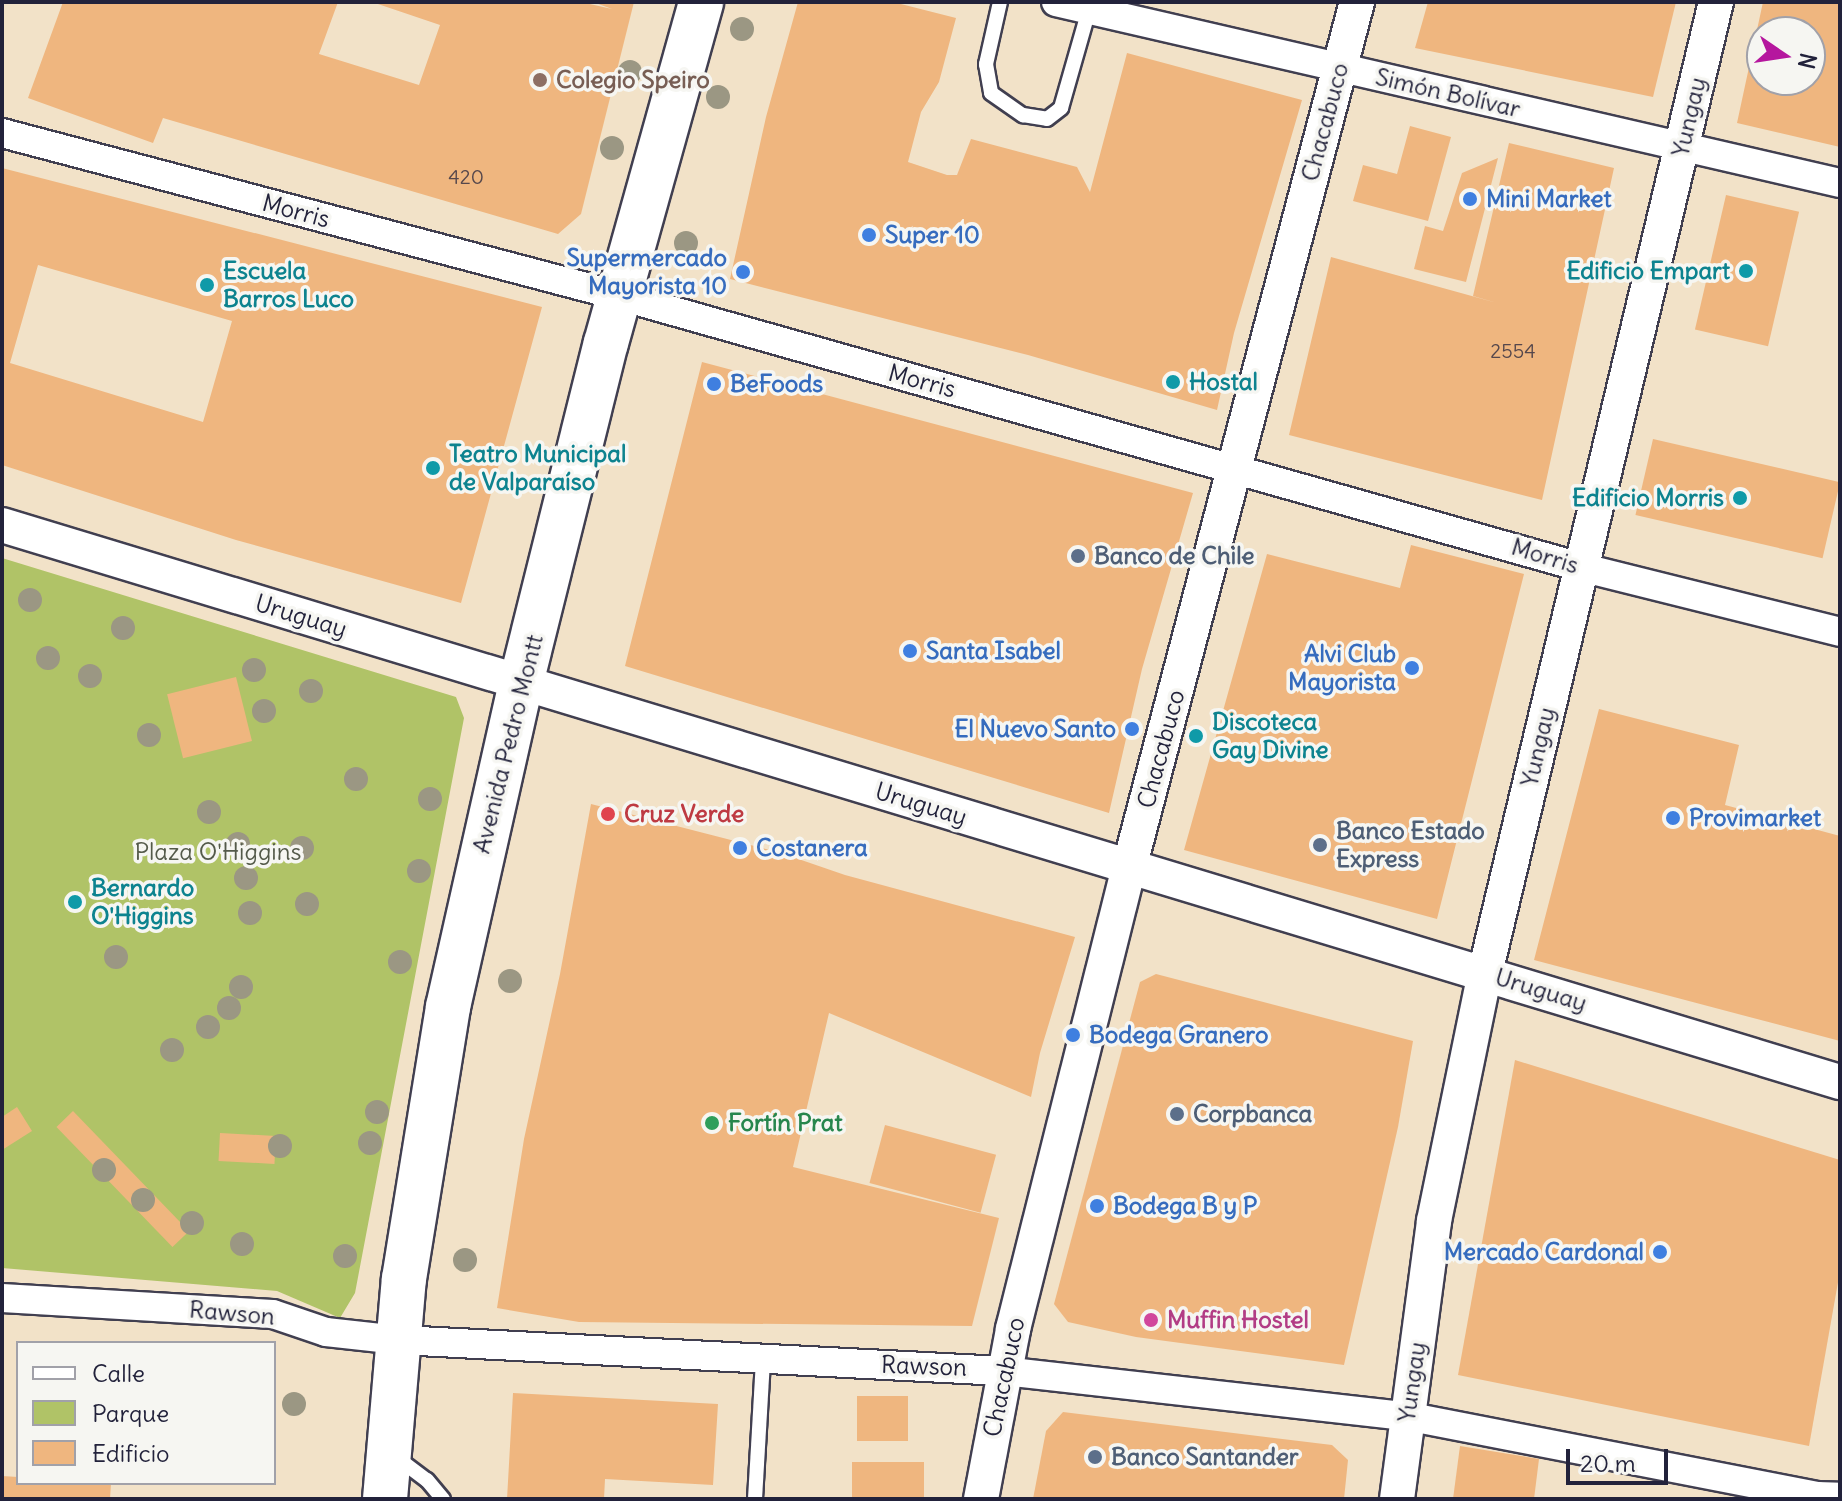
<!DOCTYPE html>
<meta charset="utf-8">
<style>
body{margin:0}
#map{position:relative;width:1842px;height:1501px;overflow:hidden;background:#f2e2c8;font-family:Delius,sans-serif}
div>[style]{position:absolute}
.green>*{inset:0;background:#b0c367}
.building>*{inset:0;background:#efb67f;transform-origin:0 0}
.roads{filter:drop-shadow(2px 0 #413f50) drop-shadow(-2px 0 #413f50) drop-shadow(0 2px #413f50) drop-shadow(0 -2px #413f50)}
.service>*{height:14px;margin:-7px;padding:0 7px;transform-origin:7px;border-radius:7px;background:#fff}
.minor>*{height:28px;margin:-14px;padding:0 14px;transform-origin:14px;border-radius:14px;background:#fff}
.tertiary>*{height:34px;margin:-17px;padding:0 17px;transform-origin:17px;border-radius:17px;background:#fff}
.primary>*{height:44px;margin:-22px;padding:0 22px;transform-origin:22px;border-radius:22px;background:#fff}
.trees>*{width:24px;height:24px;margin:-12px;border-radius:50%;background:#9b9783}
.dots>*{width:22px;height:22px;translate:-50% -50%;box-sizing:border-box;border:4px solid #f6f6f2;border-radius:50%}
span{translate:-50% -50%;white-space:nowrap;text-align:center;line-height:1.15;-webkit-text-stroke:7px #f6f6f2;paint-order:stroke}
.number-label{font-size:20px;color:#55474c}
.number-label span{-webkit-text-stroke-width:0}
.education-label{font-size:24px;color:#785e54;font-weight:700}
.left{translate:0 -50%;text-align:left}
.street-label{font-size:24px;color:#22223b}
.shop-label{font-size:24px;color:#366cbe;font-weight:700}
.right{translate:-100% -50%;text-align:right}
.culture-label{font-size:24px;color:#0d838f;font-weight:700}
.service-label{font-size:24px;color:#4e5e75;font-weight:700}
.health-label{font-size:24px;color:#be3a42;font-weight:700}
.park-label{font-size:24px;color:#545a4a}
.leisure-label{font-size:24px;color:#27864d;font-weight:700}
.hotel-label{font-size:24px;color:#b23c85;font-weight:700}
.frame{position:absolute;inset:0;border:4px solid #22223b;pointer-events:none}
.legend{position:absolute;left:16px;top:1341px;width:260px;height:144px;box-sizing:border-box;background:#f6f6f2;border:2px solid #a1a1a9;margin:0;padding:10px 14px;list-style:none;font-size:24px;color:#22223b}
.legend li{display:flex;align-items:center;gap:16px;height:40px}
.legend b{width:40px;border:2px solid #a1a1a9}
.north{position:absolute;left:1746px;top:16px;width:80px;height:80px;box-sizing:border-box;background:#f6f6f2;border:2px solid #a1a1a9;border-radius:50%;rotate:103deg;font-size:22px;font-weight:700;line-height:32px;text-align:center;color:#22223b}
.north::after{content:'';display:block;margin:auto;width:28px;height:36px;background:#b5179e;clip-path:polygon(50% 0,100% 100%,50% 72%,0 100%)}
.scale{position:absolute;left:1566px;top:1449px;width:102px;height:36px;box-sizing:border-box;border:4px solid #22223b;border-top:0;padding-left:10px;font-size:24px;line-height:28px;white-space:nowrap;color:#22223b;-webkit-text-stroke:6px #f6f6f2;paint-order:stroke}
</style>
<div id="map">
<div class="green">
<i style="clip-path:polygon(2px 558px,456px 697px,464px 718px,355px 1293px,340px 1318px,277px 1291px,2px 1268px)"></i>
</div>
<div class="building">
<i style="clip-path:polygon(63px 2px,338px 2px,319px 54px,419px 85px,440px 25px,372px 2px,581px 2px,612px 9px,593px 2px,634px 2px,581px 214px,558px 234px,163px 118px,153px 143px,28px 98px)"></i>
<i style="clip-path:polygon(798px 2px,893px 2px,956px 18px,939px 82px,921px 112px,908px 162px,947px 175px,957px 175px,971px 139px,1077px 167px,1090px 192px,1127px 53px,1302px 100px,1234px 333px,1217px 410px,1028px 355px,730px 279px,766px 117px)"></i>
<i style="clip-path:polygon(1428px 2px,1676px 2px,1653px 97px,1415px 48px)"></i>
<i style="clip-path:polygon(evenodd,1763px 2px,1840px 2px,1840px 147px,1737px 123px,1763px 2px,1762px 32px,1810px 32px,1810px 80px,1762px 80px,1762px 32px)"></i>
<i style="clip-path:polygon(1410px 126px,1451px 137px,1428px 221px,1353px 201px,1363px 165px,1397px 174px)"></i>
<i style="clip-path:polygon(1509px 143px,1614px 168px,1542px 500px,1289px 435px,1331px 257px,1497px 303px,1473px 296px)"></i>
<i style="clip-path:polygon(1498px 158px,1466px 282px,1414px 269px,1425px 226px,1443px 231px,1462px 173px)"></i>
<i style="clip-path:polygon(evenodd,2px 168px,542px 307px,461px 603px,236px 540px,2px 465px,2px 168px,38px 265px,232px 321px,203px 422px,10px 363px,38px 265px)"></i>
<i style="left:1726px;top:195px;width:75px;height:138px;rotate:13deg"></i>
<i style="clip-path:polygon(702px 362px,1193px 493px,1142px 669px,1109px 813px,625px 666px)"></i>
<i style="left:1653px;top:439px;width:192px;height:78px;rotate:13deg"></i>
<i style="clip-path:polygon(1411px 545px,1524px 574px,1437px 919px,1184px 850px,1267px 554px,1400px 588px)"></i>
<i style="left:236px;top:677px;width:66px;height:71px;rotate:76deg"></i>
<i style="clip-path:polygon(1599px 709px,1739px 745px,1725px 805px,1840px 836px,1840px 1041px,1534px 960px)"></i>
<i style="clip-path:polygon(591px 804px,781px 853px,845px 875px,1075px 937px,1040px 1053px,1031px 1097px,829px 1013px,793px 1167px,999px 1218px,972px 1326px,579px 1322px,497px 1308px,524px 1139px,560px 974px)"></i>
<i style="clip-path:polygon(1156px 974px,1413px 1041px,1398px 1127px,1344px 1365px,1136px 1337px,1068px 1322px,1054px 1304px,1140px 982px)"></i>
<i style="clip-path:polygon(1515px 1060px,1840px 1160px,1840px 1271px,1809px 1446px,1458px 1375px)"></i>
<i style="clip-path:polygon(17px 1107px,32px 1131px,2px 1150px,2px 1117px)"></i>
<i style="left:73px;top:1111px;width:167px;height:23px;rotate:46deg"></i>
<i style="left:885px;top:1125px;width:115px;height:60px;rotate:15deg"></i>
<i style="left:220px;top:1133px;width:56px;height:28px;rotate:3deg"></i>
<i style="clip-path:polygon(513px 1393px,718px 1404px,713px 1485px,605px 1479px,604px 1499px,507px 1499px)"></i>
<i style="left:857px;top:1396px;width:51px;height:45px"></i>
<i style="clip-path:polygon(1063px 1412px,1332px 1445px,1348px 1460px,1344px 1499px,1033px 1499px,1046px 1431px)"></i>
<i style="clip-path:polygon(1460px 1446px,1539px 1459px,1534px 1499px,1453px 1499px)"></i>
<i style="left:924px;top:1462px;width:37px;height:72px;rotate:90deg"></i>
<i style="clip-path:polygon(2px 1476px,18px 1477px,18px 1483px,111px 1483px,110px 1499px,2px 1499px)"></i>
</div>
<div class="roads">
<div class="service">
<i style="left:1000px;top:2px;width:64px;rotate:102.7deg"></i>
<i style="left:986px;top:64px;width:29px;rotate:80deg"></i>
<i style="left:991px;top:93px;width:39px;rotate:35deg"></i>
<i style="left:1023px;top:115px;width:24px;rotate:9deg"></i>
<i style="left:1047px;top:119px;width:18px;rotate:-38deg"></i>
<i style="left:1061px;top:108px;width:102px;rotate:-74.1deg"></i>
<i style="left:396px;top:1457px;width:39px;rotate:37deg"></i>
<i style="left:427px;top:1480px;width:25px;rotate:50deg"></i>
<i style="left:755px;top:1499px;width:138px;rotate:-86.7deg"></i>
</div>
<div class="minor">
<i style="left:1056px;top:2px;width:805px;rotate:13deg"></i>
<i style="left:2px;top:133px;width:639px;rotate:14.78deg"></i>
<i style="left:620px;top:296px;width:998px;rotate:15.76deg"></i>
<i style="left:1580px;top:567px;width:268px;rotate:14deg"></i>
<i style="left:2px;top:1298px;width:271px;rotate:3.4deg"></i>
<i style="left:273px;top:1314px;width:56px;rotate:18.8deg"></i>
<i style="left:326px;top:1332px;width:73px;rotate:6.3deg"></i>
<i style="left:399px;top:1340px;width:605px;rotate:2.94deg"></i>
<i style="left:1003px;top:1371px;width:406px;rotate:6.4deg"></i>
<i style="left:1406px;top:1416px;width:419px;rotate:11deg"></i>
<i style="left:1817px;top:1496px;width:23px;rotate:2deg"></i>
</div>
<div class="tertiary">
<i style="left:2px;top:525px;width:1921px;rotate:16.86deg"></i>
<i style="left:981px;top:1499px;width:173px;rotate:-79.3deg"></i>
<i style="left:1013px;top:1329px;width:475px;rotate:-75.9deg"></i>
<i style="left:1129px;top:868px;width:896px;rotate:-75.25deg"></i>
<i style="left:1397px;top:1499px;width:280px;rotate:-82.4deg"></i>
<i style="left:1434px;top:1221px;width:253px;rotate:-78.4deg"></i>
<i style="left:1485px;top:973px;width:998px;rotate:-76.62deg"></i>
</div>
<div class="primary">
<i style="left:385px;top:1499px;width:221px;rotate:-85.1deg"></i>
<i style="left:404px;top:1279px;width:276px;rotate:-80.8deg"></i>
<i style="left:448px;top:1007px;width:332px;rotate:-77.3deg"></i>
<i style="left:521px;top:683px;width:350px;rotate:-76deg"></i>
<i style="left:606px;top:343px;width:354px;rotate:-74.4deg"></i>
</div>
</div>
<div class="trees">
<i style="left:742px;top:29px"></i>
<i style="left:630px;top:72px"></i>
<i style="left:718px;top:97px"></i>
<i style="left:612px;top:148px"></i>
<i style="left:686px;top:243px"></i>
<i style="left:30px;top:600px"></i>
<i style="left:123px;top:628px"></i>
<i style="left:48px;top:658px"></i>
<i style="left:254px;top:670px"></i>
<i style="left:90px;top:676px"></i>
<i style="left:311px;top:691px"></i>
<i style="left:264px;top:711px"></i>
<i style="left:149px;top:735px"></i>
<i style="left:356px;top:779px"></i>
<i style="left:430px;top:799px"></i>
<i style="left:209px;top:812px"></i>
<i style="left:238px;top:844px"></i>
<i style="left:302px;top:848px"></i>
<i style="left:419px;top:871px"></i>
<i style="left:246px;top:878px"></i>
<i style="left:307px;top:904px"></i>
<i style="left:250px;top:913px"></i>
<i style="left:116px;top:957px"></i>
<i style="left:400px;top:962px"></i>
<i style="left:510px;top:981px"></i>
<i style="left:241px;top:987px"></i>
<i style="left:229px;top:1008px"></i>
<i style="left:208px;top:1027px"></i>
<i style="left:172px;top:1050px"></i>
<i style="left:377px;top:1112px"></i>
<i style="left:370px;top:1143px"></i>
<i style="left:280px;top:1146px"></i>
<i style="left:104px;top:1170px"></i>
<i style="left:143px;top:1200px"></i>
<i style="left:192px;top:1223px"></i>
<i style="left:242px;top:1244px"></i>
<i style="left:345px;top:1256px"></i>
<i style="left:465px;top:1260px"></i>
<i style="left:294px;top:1404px"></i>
</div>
<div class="dots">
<i style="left:540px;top:80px;background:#8d6e63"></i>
<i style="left:1470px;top:199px;background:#3f7fe0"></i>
<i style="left:869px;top:235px;background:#3f7fe0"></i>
<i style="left:1746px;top:271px;background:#0f9aa8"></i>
<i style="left:743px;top:272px;background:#3f7fe0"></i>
<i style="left:207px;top:285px;background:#0f9aa8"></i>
<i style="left:1173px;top:382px;background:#0f9aa8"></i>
<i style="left:714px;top:384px;background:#3f7fe0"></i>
<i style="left:433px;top:468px;background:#0f9aa8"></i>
<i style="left:1740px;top:498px;background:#0f9aa8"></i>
<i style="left:1078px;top:556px;background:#5c6f8a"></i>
<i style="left:910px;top:651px;background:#3f7fe0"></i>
<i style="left:1412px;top:668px;background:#3f7fe0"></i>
<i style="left:1132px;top:729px;background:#3f7fe0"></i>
<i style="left:1196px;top:736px;background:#0f9aa8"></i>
<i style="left:608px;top:814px;background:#e0444e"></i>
<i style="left:1673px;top:818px;background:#3f7fe0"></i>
<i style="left:1320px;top:845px;background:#5c6f8a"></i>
<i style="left:740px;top:848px;background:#3f7fe0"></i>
<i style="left:75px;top:902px;background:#0f9aa8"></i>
<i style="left:1073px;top:1035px;background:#3f7fe0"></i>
<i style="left:1177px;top:1114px;background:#5c6f8a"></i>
<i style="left:712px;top:1123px;background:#2e9e5b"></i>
<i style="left:1097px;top:1206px;background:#3f7fe0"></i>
<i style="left:1660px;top:1252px;background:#3f7fe0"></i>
<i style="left:1151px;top:1320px;background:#d1479c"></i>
<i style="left:1095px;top:1457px;background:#5c6f8a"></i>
</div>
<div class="number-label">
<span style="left:466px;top:176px">420</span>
<span style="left:1513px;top:350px">2554</span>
</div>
<div class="education-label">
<span class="left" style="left:556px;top:80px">Colegio Speiro</span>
</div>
<div class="street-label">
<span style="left:1448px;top:93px;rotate:13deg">Simón Bolívar</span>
<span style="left:1689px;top:117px;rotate:-77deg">Yungay</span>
<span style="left:1325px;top:122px;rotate:-75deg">Chacabuco</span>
<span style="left:296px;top:211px;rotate:15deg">Morris</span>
<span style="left:922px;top:381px;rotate:15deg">Morris</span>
<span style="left:1545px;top:556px;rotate:17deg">Morris</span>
<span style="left:301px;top:616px;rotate:17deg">Uruguay</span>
<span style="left:508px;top:744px;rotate:-76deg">Avenida Pedro Montt</span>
<span style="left:1538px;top:747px;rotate:-77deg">Yungay</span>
<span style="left:1161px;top:749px;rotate:-75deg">Chacabuco</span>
<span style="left:921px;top:804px;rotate:17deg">Uruguay</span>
<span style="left:1541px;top:990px;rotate:17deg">Uruguay</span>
<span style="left:232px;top:1313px;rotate:5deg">Rawson</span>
<span style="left:924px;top:1366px;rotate:2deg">Rawson</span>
<span style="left:1004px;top:1377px;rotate:-78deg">Chacabuco</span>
<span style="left:1412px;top:1382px;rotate:-82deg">Yungay</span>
</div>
<div class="shop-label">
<span class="left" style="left:1486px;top:199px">Mini Market</span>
<span class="left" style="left:885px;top:235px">Super 10</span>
<span class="right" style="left:727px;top:272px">Supermercado<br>Mayorista 10</span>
<span class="left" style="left:730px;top:384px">BeFoods</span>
<span class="left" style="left:926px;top:651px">Santa Isabel</span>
<span class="right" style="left:1396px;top:668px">Alvi Club<br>Mayorista</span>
<span class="right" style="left:1116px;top:729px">El Nuevo Santo</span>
<span class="left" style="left:1689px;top:818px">Provimarket</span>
<span class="left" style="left:756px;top:848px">Costanera</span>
<span class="left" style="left:1089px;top:1035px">Bodega Granero</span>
<span class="left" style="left:1113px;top:1206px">Bodega B y P</span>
<span class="right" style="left:1644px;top:1252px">Mercado Cardonal</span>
</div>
<div class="culture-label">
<span class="left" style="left:223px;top:285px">Escuela<br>Barros Luco</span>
<span class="right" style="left:1730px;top:271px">Edificio Empart</span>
<span class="left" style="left:1189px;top:382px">Hostal</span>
<span class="left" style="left:449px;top:468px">Teatro Municipal<br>de Valparaíso</span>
<span class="right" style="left:1724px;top:498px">Edificio Morris</span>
<span class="left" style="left:1212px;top:736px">Discoteca<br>Gay Divine</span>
<span class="left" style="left:91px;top:902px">Bernardo<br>O'Higgins</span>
</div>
<div class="service-label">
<span class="left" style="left:1094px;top:556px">Banco de Chile</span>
<span class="left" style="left:1336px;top:845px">Banco Estado<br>Express</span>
<span class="left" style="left:1193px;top:1114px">Corpbanca</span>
<span class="left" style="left:1111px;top:1457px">Banco Santander</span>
</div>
<div class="health-label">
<span class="left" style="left:624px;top:814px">Cruz Verde</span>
</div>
<div class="park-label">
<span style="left:218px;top:852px">Plaza O'Higgins</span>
</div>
<div class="leisure-label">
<span class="left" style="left:728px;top:1123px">Fortín Prat</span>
</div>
<div class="hotel-label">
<span class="left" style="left:1167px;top:1320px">Muffin Hostel</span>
</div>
<div class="frame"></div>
<ul class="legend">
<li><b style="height:10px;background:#fff"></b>Calle</li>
<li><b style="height:22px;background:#b0c367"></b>Parque</li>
<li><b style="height:22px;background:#efb67f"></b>Edificio</li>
</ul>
<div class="north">N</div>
<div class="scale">20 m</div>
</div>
